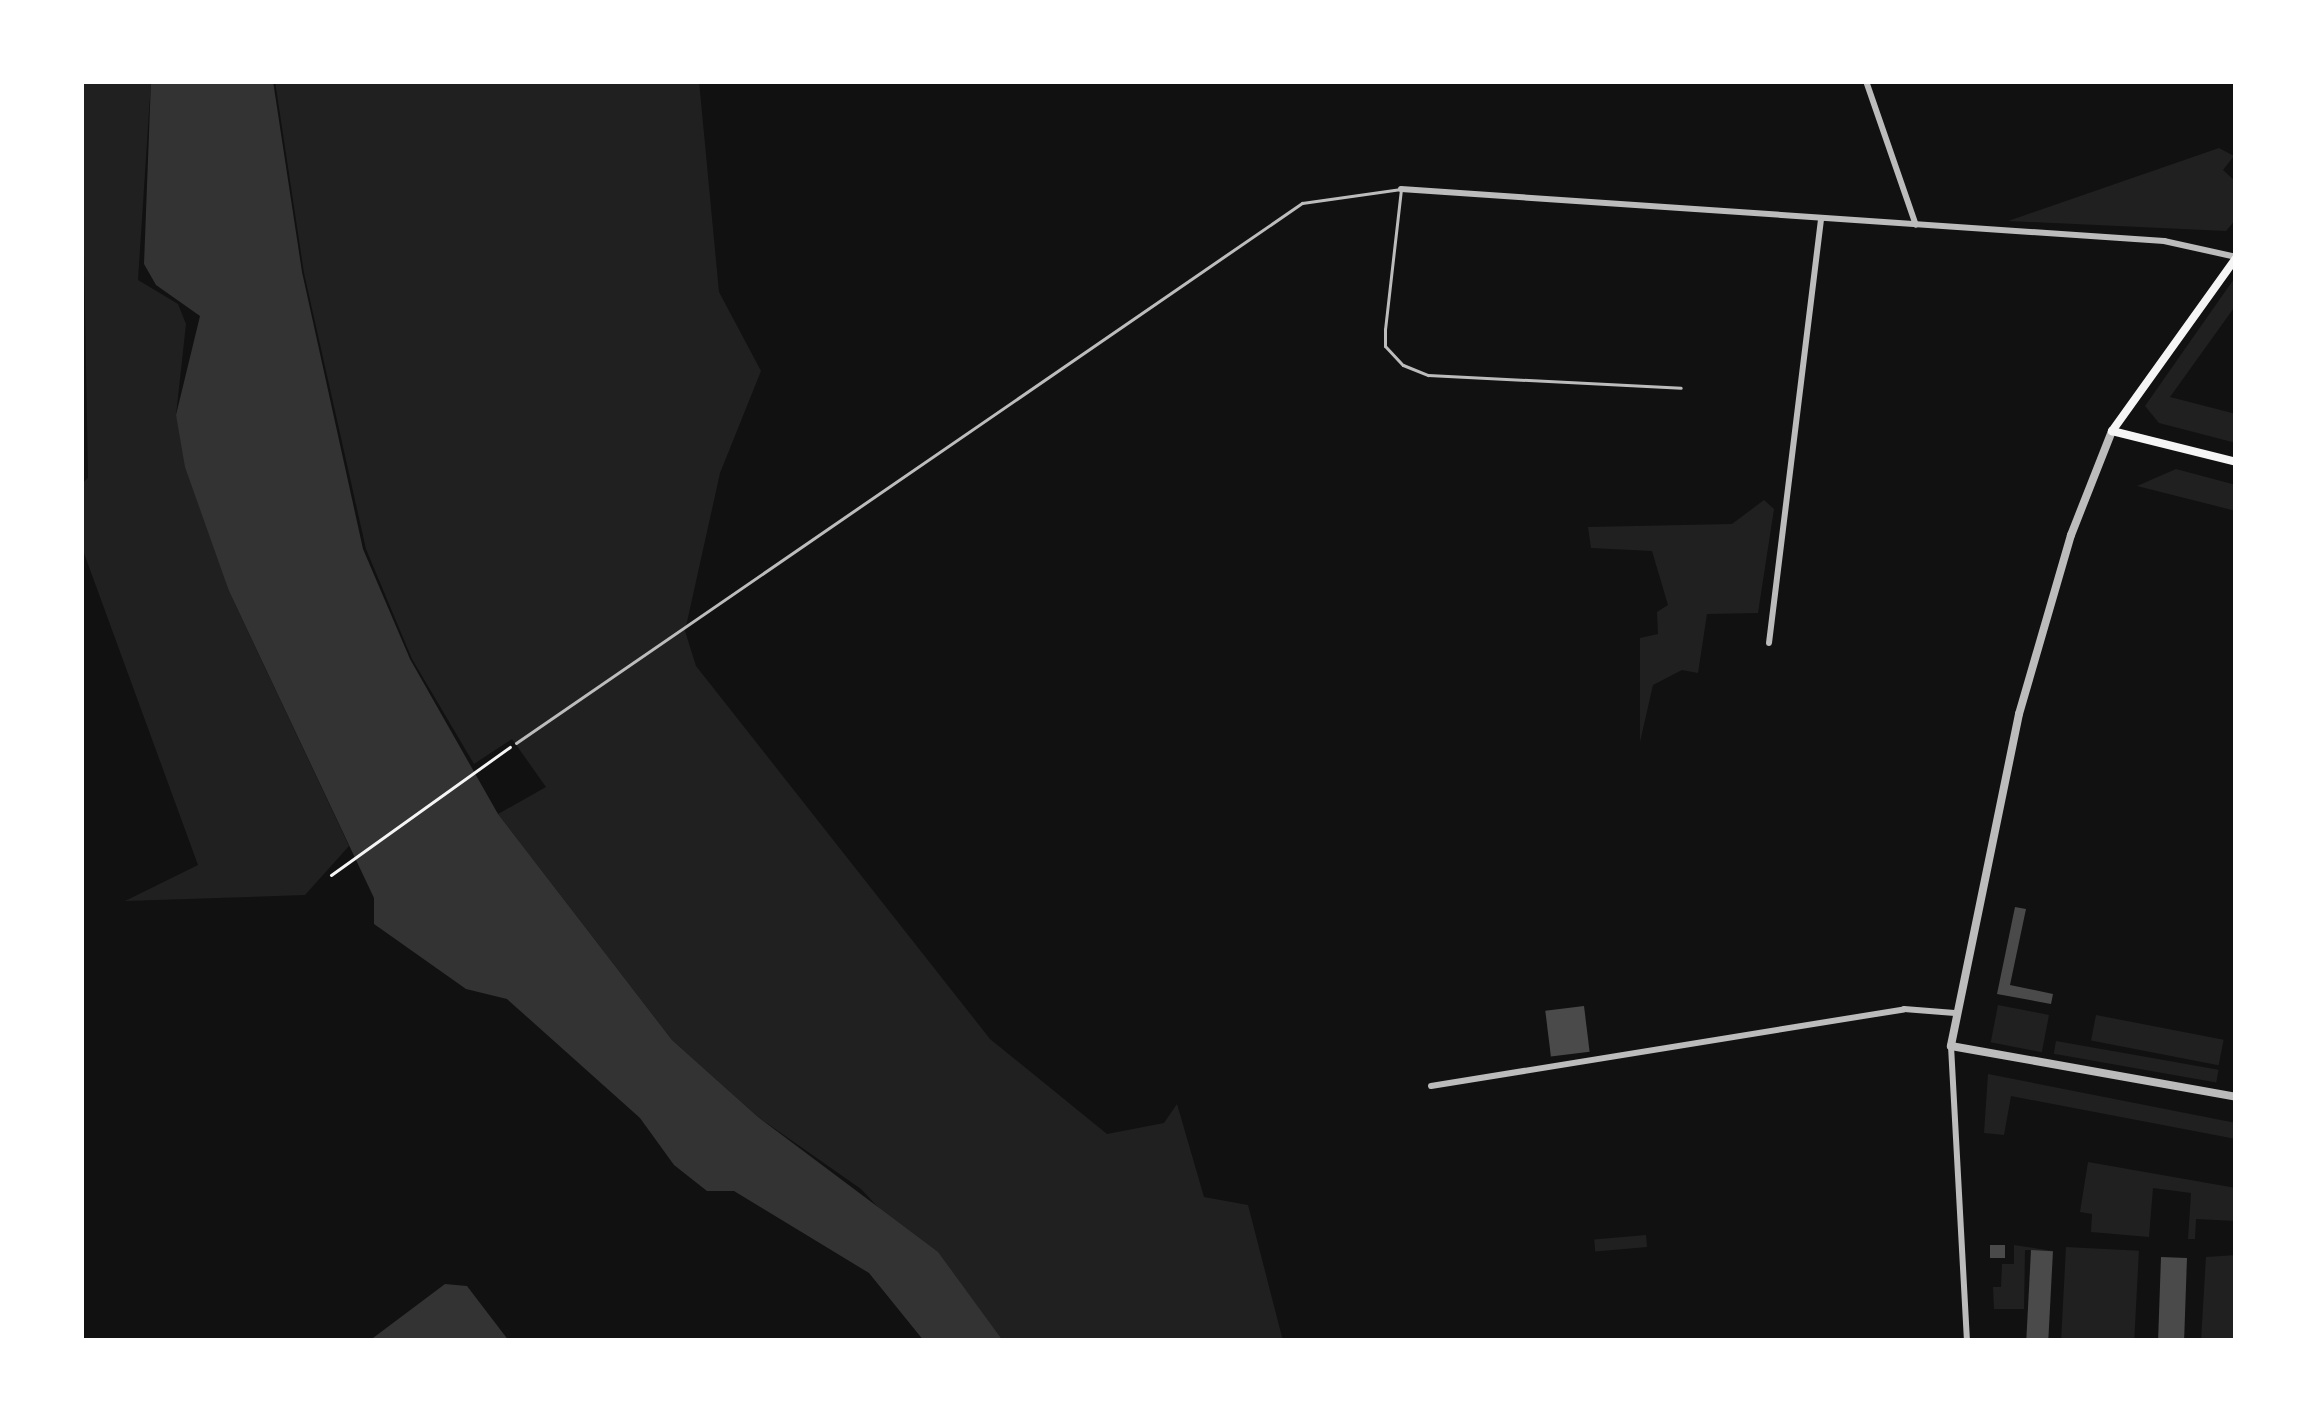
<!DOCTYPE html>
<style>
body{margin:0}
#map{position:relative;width:2317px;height:1422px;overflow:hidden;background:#111;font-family:Lato,sans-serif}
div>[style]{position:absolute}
.green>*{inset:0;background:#202020;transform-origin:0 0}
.water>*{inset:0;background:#333}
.building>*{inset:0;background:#4a4a4a;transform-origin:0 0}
.path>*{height:3px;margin:-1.5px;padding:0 1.5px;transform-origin:1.5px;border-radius:1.5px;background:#f5f5f5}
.service>*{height:3px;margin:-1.5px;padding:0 1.5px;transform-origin:1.5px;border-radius:1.5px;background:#bcbcbc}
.minor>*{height:6px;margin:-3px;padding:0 3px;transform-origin:3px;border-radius:3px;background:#bcbcbc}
.tertiary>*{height:8px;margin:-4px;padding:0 4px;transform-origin:4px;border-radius:4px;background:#bcbcbc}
.secondary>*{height:8px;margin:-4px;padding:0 4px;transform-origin:4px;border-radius:4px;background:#f5f5f5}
span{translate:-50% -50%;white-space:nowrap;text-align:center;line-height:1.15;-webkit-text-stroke:12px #fff;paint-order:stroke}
.frame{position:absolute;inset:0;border:84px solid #fff;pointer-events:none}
</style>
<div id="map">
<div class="green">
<i style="clip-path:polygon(81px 81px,151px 81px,138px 280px,178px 304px,186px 324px,176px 415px,229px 591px,349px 846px,305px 895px,125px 901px,198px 865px,81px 545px,81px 484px,88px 478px)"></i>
<i style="clip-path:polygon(275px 81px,699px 81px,719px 292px,761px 371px,720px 473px,685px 631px,696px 666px,990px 1039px,1107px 1134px,1164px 1123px,1177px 1104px,1204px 1197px,1248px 1205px,1283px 1341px,1003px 1341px,861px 1189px,758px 1117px,672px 1040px,498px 814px,546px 787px,512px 739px,474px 764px,412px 659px,366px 549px,304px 273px)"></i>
<i style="clip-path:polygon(2219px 148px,2234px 156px,2223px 170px,2236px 182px,2236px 219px,2226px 231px,2008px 221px)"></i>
<i style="clip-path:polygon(2236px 276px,2236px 305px,2170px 397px,2236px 414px,2236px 443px,2159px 423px,2145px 406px)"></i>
<i style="clip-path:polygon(2176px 469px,2236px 485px,2236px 511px,2137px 486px)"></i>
<i style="clip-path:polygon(1764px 500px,1774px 509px,1758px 613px,1707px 614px,1698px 673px,1682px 670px,1653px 685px,1640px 742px,1640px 638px,1658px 634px,1657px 612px,1668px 605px,1652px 551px,1591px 548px,1588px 527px,1732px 524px)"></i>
<i style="left:1998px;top:1005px;width:52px;height:38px;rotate:11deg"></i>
<i style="left:2096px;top:1015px;width:130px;height:26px;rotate:11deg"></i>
<i style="left:2056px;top:1041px;width:165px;height:13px;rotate:10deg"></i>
<i style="clip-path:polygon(1988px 1074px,2236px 1123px,2236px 1139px,2011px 1096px,2004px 1135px,1984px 1133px)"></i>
<i style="clip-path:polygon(2088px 1162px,2236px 1188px,2236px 1221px,2196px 1219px,2195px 1239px,2188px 1239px,2191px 1193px,2153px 1188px,2149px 1237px,2091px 1232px,2092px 1214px,2080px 1212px)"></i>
<i style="left:1646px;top:1235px;width:12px;height:52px;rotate:85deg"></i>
<i style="clip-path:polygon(2014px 1245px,2053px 1251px,2025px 1250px,2024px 1309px,1994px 1309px,1993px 1287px,2001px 1287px,2002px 1264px,2014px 1264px)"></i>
<i style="left:2066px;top:1247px;width:73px;height:94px;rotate:3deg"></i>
<i style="clip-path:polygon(2236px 1255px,2236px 1341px,2201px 1341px,2206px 1257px)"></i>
</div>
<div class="water">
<i style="clip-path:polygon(151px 81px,273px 81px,302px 272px,363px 549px,410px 659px,498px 814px,672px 1040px,758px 1117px,938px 1252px,1003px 1341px,924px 1341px,869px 1273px,734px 1191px,707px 1191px,674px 1165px,640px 1118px,507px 999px,466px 989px,374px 924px,374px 898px,229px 591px,185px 467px,176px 415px,200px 316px,156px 285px,144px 264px)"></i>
<i style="clip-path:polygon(445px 1284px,467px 1286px,509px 1341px,369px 1341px)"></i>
</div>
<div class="building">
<i style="clip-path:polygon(2015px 907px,2026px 909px,2010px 985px,2053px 994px,2051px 1004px,1997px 994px)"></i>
<i style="left:1584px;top:1006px;width:46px;height:39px;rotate:83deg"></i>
<i style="left:1990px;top:1245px;width:15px;height:13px"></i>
<i style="left:2031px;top:1250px;width:22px;height:91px;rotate:3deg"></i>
<i style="left:2161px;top:1257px;width:26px;height:84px;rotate:2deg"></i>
</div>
<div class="path">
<i style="left:331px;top:875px;width:220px;rotate:-35.6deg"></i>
</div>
<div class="service">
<i style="left:516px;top:743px;width:954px;rotate:-34.49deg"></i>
<i style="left:1302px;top:203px;width:100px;rotate:-8deg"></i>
<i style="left:1401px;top:189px;width:141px;rotate:96.5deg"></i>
<i style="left:1385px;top:329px;width:17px;rotate:90deg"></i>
<i style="left:1385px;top:346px;width:26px;rotate:47deg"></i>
<i style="left:1403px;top:365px;width:27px;rotate:22deg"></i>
<i style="left:1428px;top:375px;width:253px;rotate:2.9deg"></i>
</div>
<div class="minor">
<i style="left:1866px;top:81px;width:152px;rotate:70.9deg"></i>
<i style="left:1401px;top:189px;width:765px;rotate:3.9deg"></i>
<i style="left:2164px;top:241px;width:74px;rotate:12.5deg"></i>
<i style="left:1769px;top:643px;width:426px;rotate:-83deg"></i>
<i style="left:1951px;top:1046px;width:295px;rotate:86.9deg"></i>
<i style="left:1431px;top:1086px;width:479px;rotate:-9.2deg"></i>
<i style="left:1904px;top:1009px;width:51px;rotate:4.5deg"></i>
</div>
<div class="tertiary">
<i style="left:2112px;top:431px;width:112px;rotate:111.5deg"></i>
<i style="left:2071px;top:535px;width:186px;rotate:106.2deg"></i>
<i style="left:2019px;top:714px;width:339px;rotate:101.6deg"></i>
<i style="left:1951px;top:1046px;width:290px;rotate:10.1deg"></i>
</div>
<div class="secondary">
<i style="left:2236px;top:258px;width:213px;rotate:125.6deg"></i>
<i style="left:2112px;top:431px;width:128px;rotate:14deg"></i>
</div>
<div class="frame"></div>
</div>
